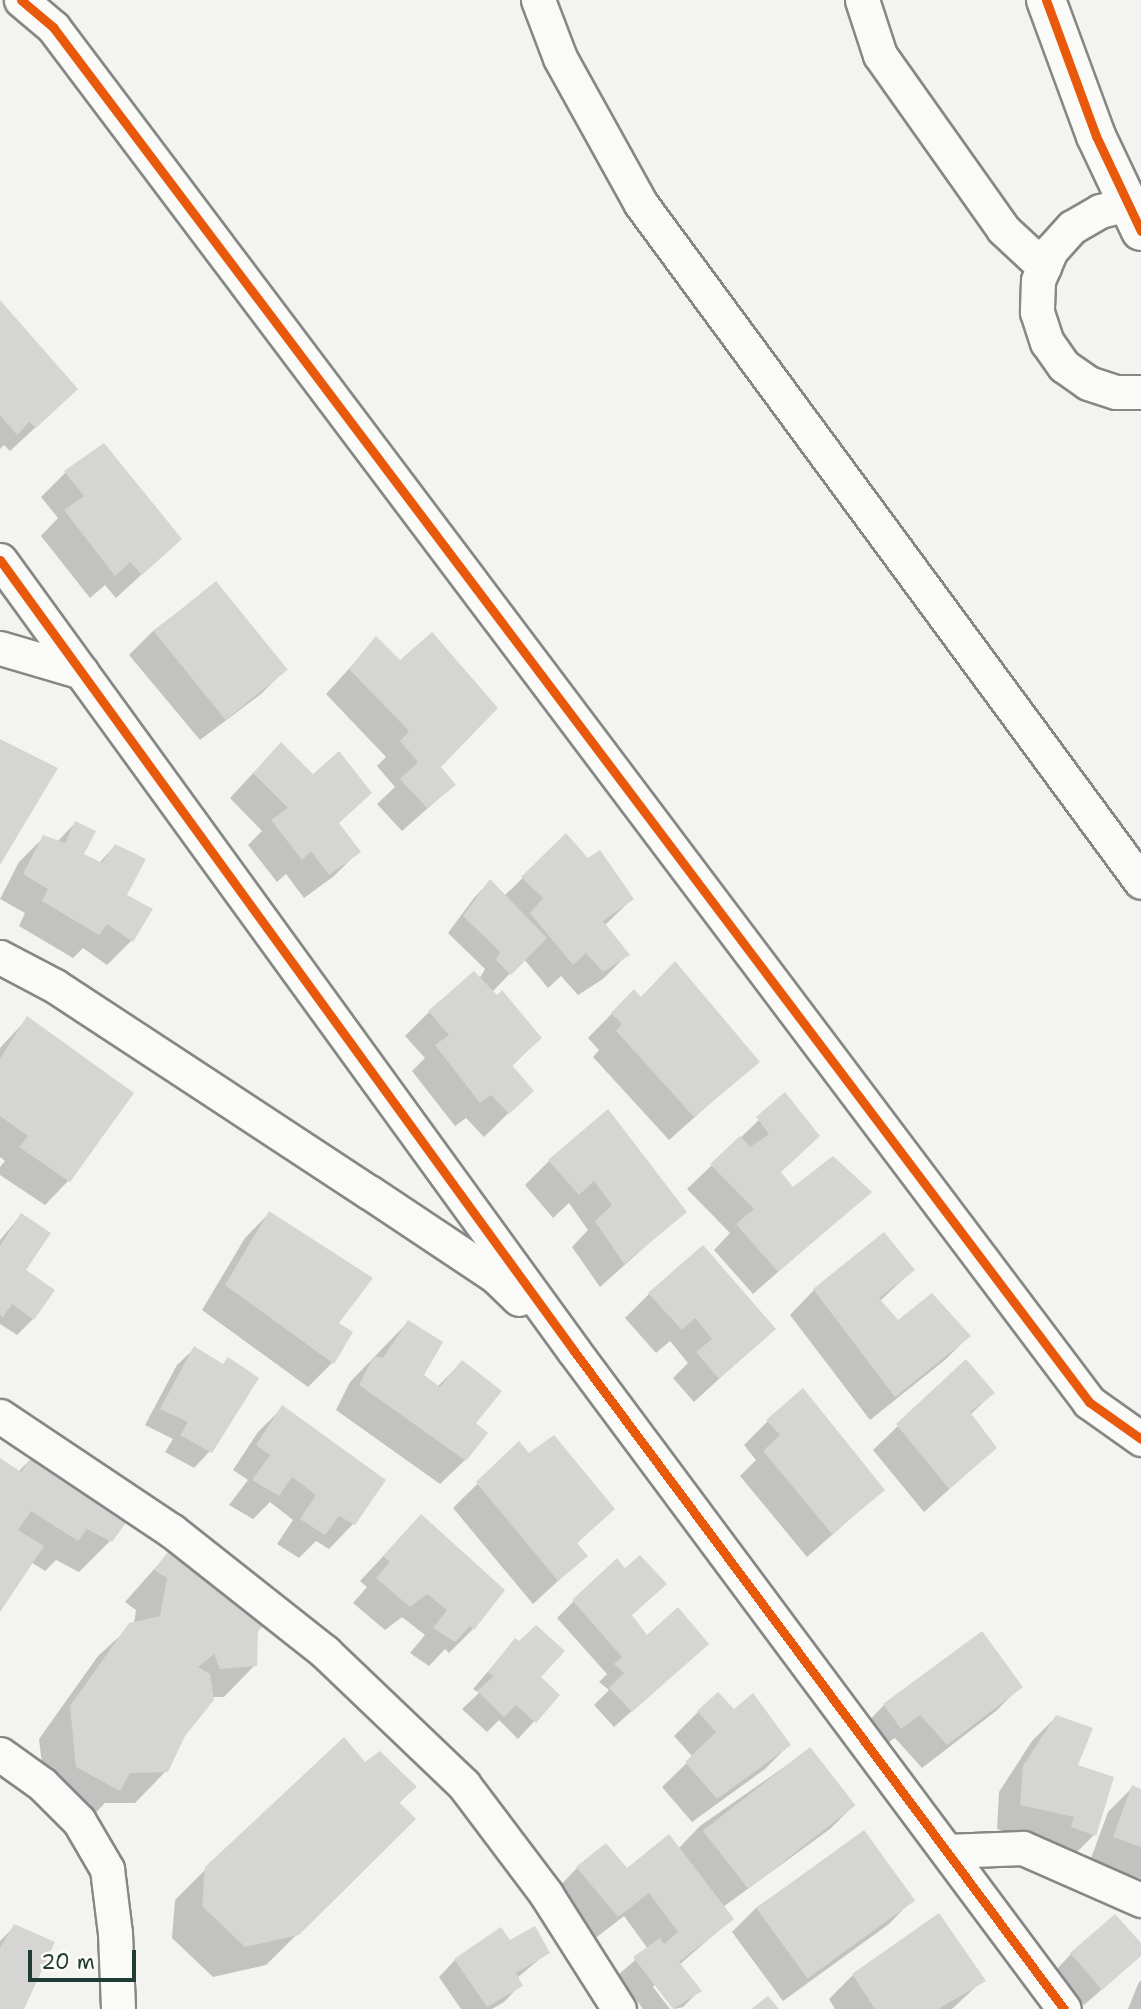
<!DOCTYPE html>
<style>
body{margin:0}
#map{position:relative;width:1141px;height:2009px;overflow:hidden;background:#f3f3f0;font-family:"Shantell Sans",sans-serif}
div>[style]{position:absolute}
.shadow>*{inset:0;background:#0003}
.building>*{inset:0;background:#d5d6d3;transform-origin:0 0}
.roads{filter:drop-shadow(2px 0 #848986) drop-shadow(-2px 0 #848986) drop-shadow(0 2px #848986) drop-shadow(0 -2px #848986)}
.minor>*{height:33px;margin:-16.5px;padding:0 16.5px;transform-origin:16.5px;border-radius:16.5px;background:#fafaf8}
.trunk>*{height:38px;margin:-19px;padding:0 19px;transform-origin:19px;border-radius:19px;background:#fafaf8}
.cycleway>*{height:9px;margin:-4.5px;padding:0 4.5px;transform-origin:4.5px;border-radius:4.5px;background:#e8590c}
span{translate:-50% -50%;white-space:nowrap;text-align:center;line-height:1.15;-webkit-text-stroke:6px #fdfcf7;paint-order:stroke}
.scale{position:absolute;left:28px;top:1950px;width:108px;height:32px;box-sizing:border-box;border:4px solid #1f3d34;border-top:0;padding-left:9px;font-size:21px;line-height:24px;white-space:nowrap;color:#1f3d34;-webkit-text-stroke:5px #fdfcf7;paint-order:stroke}
</style>
<div id="map">
<div class="shadow">
<i style="clip-path:polygon(0 303px,51px 413px,10px 451px,4px 445px,0 449px)"></i>
<i style="clip-path:polygon(104px 445px,180px 539px,116px 598px,105px 585px,90px 598px,41px 536px,58px 518px,41px 497px,65px 473px)"></i>
<i style="clip-path:polygon(216px 583px,285px 670px,261px 694px,200px 740px,129px 655px,153px 631px)"></i>
<i style="clip-path:polygon(376px 639px,438px 766px,454px 785px,402px 831px,377px 804px,395px 787px,377px 766px,386px 757px,326px 694px)"></i>
<i style="clip-path:polygon(257px 769px,337px 824px,358px 852px,334px 876px,304px 898px,286px 874px,277px 882px,248px 845px,262px 831px,230px 798px)"></i>
<i style="clip-path:polygon(75px 823px,82px 854px,99px 863px,115px 846px,131px 941px,107px 965px,83px 948px,73px 958px,19px 926px,25px 913px,0 899px,19px 862px,44px 837px,57px 842px)"></i>
<i style="clip-path:polygon(566px 836px,588px 860px,632px 899px,604px 926px,627px 955px,603px 979px,578px 995px,561px 976px,548px 988px,524px 959px,492px 992px,540px 1038px,511px 1067px,531px 1091px,484px 1137px,466px 1118px,455px 1126px,412px 1071px,425px 1058px,405px 1036px,429px 1012px,479px 979px,485px 969px,448px 933px,474px 898px,490px 881px,504px 896px)"></i>
<i style="clip-path:polygon(634px 991px,641px 999px,757px 1062px,669px 1140px,593px 1057px,599px 1050px,588px 1038px)"></i>
<i style="clip-path:polygon(27px 1019px,69px 1180px,45px 1205px,0 1175px,0 1167px,5px 1161px,0 1157px,0 1048px)"></i>
<i style="clip-path:polygon(785px 1095px,779px 1173px,793px 1189px,869px 1192px,753px 1294px,714px 1250px,730px 1233px,687px 1189px)"></i>
<i style="clip-path:polygon(549px 1161px,685px 1211px,600px 1287px,572px 1247px,588px 1230px,569px 1203px,553px 1218px,525px 1185px)"></i>
<i style="clip-path:polygon(269px 1213px,336px 1323px,332px 1363px,308px 1387px,202px 1310px,245px 1238px)"></i>
<i style="clip-path:polygon(21px 1215px,24px 1271px,33px 1319px,17px 1335px,0 1324px,0 1240px)"></i>
<i style="clip-path:polygon(913px 1270px,880px 1301px,898px 1323px,969px 1336px,945px 1360px,870px 1420px,790px 1315px,814px 1290px)"></i>
<i style="clip-path:polygon(649px 1294px,774px 1328px,694px 1402px,673px 1378px,688px 1363px,670px 1341px,656px 1353px,625px 1318px)"></i>
<i style="clip-path:polygon(408px 1322px,421px 1375px,437px 1387px,462px 1362px,474px 1423px,465px 1460px,440px 1484px,336px 1410px,350px 1382px)"></i>
<i style="clip-path:polygon(194px 1349px,222px 1365px,210px 1451px,194px 1468px,165px 1452px,173px 1439px,145px 1425px,177px 1365px)"></i>
<i style="clip-path:polygon(966px 1361px,993px 1393px,970px 1415px,995px 1448px,924px 1512px,873px 1450px)"></i>
<i style="clip-path:polygon(282px 1408px,384px 1481px,353px 1524px,329px 1549px,316px 1541px,299px 1558px,277px 1544px,293px 1520px,270px 1502px,253px 1519px,229px 1505px,248px 1480px,233px 1470px,258px 1432px)"></i>
<i style="clip-path:polygon(768px 1421px,883px 1490px,807px 1557px,740px 1476px,756px 1460px,744px 1445px)"></i>
<i style="clip-path:polygon(519px 1443px,588px 1533px,576px 1544px,585px 1556px,533px 1604px,453px 1508px)"></i>
<i style="clip-path:polygon(36px 1454px,128px 1518px,110px 1541px,79px 1572px,56px 1560px,45px 1571px,31px 1562px,0 1609px,0 1460px,18px 1472px)"></i>
<i style="clip-path:polygon(421px 1516px,473px 1629px,449px 1653px,445px 1649px,429px 1666px,410px 1653px,425px 1635px,402px 1617px,385px 1630px,353px 1603px,367px 1587px,360px 1581px)"></i>
<i style="clip-path:polygon(171px 1550px,257px 1630px,255px 1665px,224px 1697px,212px 1697px,184px 1735px,166px 1771px,135px 1803px,105px 1803px,88px 1821px,46px 1798px,39px 1739px,98px 1656px,134px 1623px,136px 1610px,125px 1602px)"></i>
<i style="clip-path:polygon(624px 1570px,631px 1616px,647px 1637px,707px 1644px,614px 1727px,594px 1705px,609px 1690px,599px 1682px,607px 1674px,557px 1618px,574px 1601px)"></i>
<i style="clip-path:polygon(982px 1633px,1020px 1687px,996px 1711px,922px 1768px,895px 1738px,876px 1751px,860px 1730px,884px 1705px)"></i>
<i style="clip-path:polygon(515px 1640px,538px 1677px,558px 1695px,518px 1739px,499px 1720px,487px 1732px,462px 1709px,479px 1693px,473px 1689px)"></i>
<i style="clip-path:polygon(698px 1712px,734px 1712px,789px 1745px,765px 1769px,692px 1822px,662px 1787px,693px 1757px,674px 1736px)"></i>
<i style="clip-path:polygon(1056px 1717px,1075px 1766px,1094px 1835px,1070px 1859px,1048px 1852px,1051px 1842px,997px 1829px,999px 1792px,1032px 1741px)"></i>
<i style="clip-path:polygon(810px 1749px,854px 1805px,830px 1829px,723px 1907px,732px 1919px,679px 1965px,700px 1990px,683px 2007px,674px 2009px,655px 1984px,653px 1987px,670px 2009px,643px 2009px,618px 1975px,648px 1949px,624px 1916px,593px 1940px,553px 1893px,577px 1868px,626px 1870px,678px 1849px,700px 1826px)"></i>
<i style="clip-path:polygon(365px 1764px,415px 1787px,398px 1804px,413px 1819px,266px 1965px,213px 1977px,172px 1938px,175px 1900px,207px 1868px)"></i>
<i style="clip-path:polygon(1133px 1787px,1141px 1791px,1141px 1879px,1090px 1861px,1108px 1812px)"></i>
<i style="clip-path:polygon(864px 1832px,913px 1899px,889px 1924px,783px 2001px,732px 1932px,756px 1908px)"></i>
<i style="clip-path:polygon(15px 1926px,22px 2009px,0 2009px,0 1941px)"></i>
<i style="clip-path:polygon(509px 1942px,548px 1952px,517px 1978px,520px 1985px,504px 2002px,492px 2009px,461px 2009px,439px 1977px,455px 1960px)"></i>
<i style="clip-path:polygon(1141px 1945px,1141px 1955px,1084px 2005px,1055px 1971px,1071px 1954px)"></i>
<i style="clip-path:polygon(853px 1975px,983px 1980px,952px 2009px,835px 2009px,829px 1999px)"></i>
<i style="clip-path:polygon(1141px 1980px,1141px 2009px,1128px 2009px,1138px 1984px)"></i>
</div>
<div class="building">
<i style="clip-path:polygon(0 300px,78px 389px,36px 428px,29px 422px,17px 435px,0 415px)"></i>
<i style="clip-path:polygon(104px 443px,182px 539px,142px 575px,130px 562px,115px 576px,64px 510px,84px 496px,64px 471px)"></i>
<i style="left:216px;top:581px;width:114px;height:80px;rotate:51deg"></i>
<i style="clip-path:polygon(432px 632px,498px 708px,441px 767px,456px 785px,427px 808px,400px 779px,418px 762px,400px 741px,409px 731px,349px 669px,376px 636px,400px 660px)"></i>
<i style="clip-path:polygon(0 739px,58px 768px,0 865px)"></i>
<i style="clip-path:polygon(281px 742px,313px 774px,339px 751px,372px 793px,339px 823px,361px 852px,329px 875px,311px 851px,302px 860px,271px 820px,288px 808px,253px 773px)"></i>
<i style="clip-path:polygon(75px 821px,96px 831px,84px 854px,102px 863px,115px 844px,146px 859px,127px 895px,153px 909px,133px 942px,107px 924px,99px 935px,42px 901px,48px 889px,23px 874px,43px 835px,65px 843px)"></i>
<i style="clip-path:polygon(566px 833px,588px 858px,600px 850px,634px 899px,603px 921px,630px 955px,603px 972px,586px 953px,573px 965px,530px 913px,543px 898px,521px 877px)"></i>
<i style="clip-path:polygon(490px 879px,547px 938px,511px 975px,496px 960px,500px 952px,463px 916px)"></i>
<i style="clip-path:polygon(675px 961px,760px 1062px,694px 1117px,616px 1031px,622px 1024px,611px 1013px,634px 989px,641px 997px)"></i>
<i style="clip-path:polygon(474px 971px,497px 995px,502px 990px,542px 1038px,512px 1065px,534px 1091px,509px 1114px,491px 1095px,480px 1103px,435px 1045px,449px 1035px,428px 1011px)"></i>
<i style="clip-path:polygon(27px 1016px,134px 1093px,70px 1182px,19px 1147px,28px 1136px,0 1116px,0 1059px)"></i>
<i style="clip-path:polygon(785px 1092px,820px 1136px,781px 1172px,793px 1187px,833px 1156px,872px 1192px,778px 1272px,736px 1224px,754px 1209px,710px 1164px,740px 1136px,750px 1147px,769px 1134px,756px 1117px)"></i>
<i style="clip-path:polygon(608px 1109px,687px 1212px,624px 1264px,595px 1221px,612px 1205px,594px 1181px,579px 1195px,548px 1160px)"></i>
<i style="clip-path:polygon(269px 1211px,373px 1278px,339px 1323px,353px 1332px,334px 1364px,225px 1285px)"></i>
<i style="clip-path:polygon(21px 1213px,51px 1233px,26px 1270px,55px 1290px,34px 1320px,12px 1304px,3px 1317px,0 1315px,0 1246px)"></i>
<i style="clip-path:polygon(884px 1232px,915px 1270px,879px 1298px,898px 1320px,932px 1293px,971px 1336px,895px 1397px,813px 1289px)"></i>
<i style="clip-path:polygon(703px 1245px,776px 1329px,719px 1379px,696px 1352px,712px 1339px,695px 1318px,682px 1330px,648px 1293px)"></i>
<i style="clip-path:polygon(408px 1320px,443px 1342px,424px 1375px,440px 1387px,462px 1360px,502px 1391px,476px 1423px,488px 1433px,466px 1461px,359px 1385px,374px 1356px,383px 1358px)"></i>
<i style="clip-path:polygon(194px 1346px,223px 1364px,228px 1357px,259px 1378px,212px 1453px,180px 1435px,188px 1422px,160px 1409px)"></i>
<i style="clip-path:polygon(966px 1359px,995px 1393px,970px 1412px,997px 1448px,949px 1489px,896px 1424px)"></i>
<i style="clip-path:polygon(803px 1388px,885px 1490px,832px 1534px,763px 1451px,780px 1435px,766px 1420px)"></i>
<i style="clip-path:polygon(282px 1405px,386px 1480px,355px 1525px,339px 1516px,325px 1535px,300px 1519px,316px 1495px,292px 1477px,279px 1496px,252px 1480px,270px 1455px,256px 1445px)"></i>
<i style="clip-path:polygon(554px 1435px,615px 1509px,577px 1543px,588px 1556px,558px 1581px,476px 1482px,519px 1441px,529px 1453px)"></i>
<i style="clip-path:polygon(36px 1452px,130px 1517px,112px 1542px,87px 1529px,78px 1541px,31px 1511px,18px 1530px,44px 1546px,0 1612px,0 1458px,21px 1472px)"></i>
<i style="clip-path:polygon(421px 1514px,505px 1590px,474px 1630px,470px 1626px,455px 1642px,433px 1628px,447px 1610px,427px 1594px,410px 1607px,376px 1578px,390px 1562px,383px 1556px)"></i>
<i style="clip-path:polygon(171px 1548px,269px 1619px,258px 1631px,257px 1666px,220px 1669px,214px 1654px,198px 1667px,210px 1674px,214px 1700px,185px 1736px,168px 1772px,130px 1773px,120px 1791px,76px 1767px,70px 1706px,129px 1623px,160px 1616px,167px 1578px,154px 1570px)"></i>
<i style="clip-path:polygon(640px 1555px,667px 1584px,632px 1615px,647px 1635px,678px 1607px,709px 1644px,632px 1712px,609px 1688px,624px 1673px,614px 1664px,622px 1657px,572px 1600px,617px 1558px,625px 1568px)"></i>
<i style="clip-path:polygon(536px 1625px,565px 1651px,541px 1677px,560px 1695px,536px 1723px,516px 1705px,504px 1717px,477px 1691px,494px 1676px,488px 1672px,515px 1638px,519px 1641px)"></i>
<i style="clip-path:polygon(982px 1631px,1023px 1687px,947px 1745px,920px 1715px,901px 1729px,883px 1704px)"></i>
<i style="clip-path:polygon(718px 1692px,734px 1709px,753px 1693px,791px 1745px,717px 1799px,685px 1762px,716px 1732px,697px 1711px)"></i>
<i style="clip-path:polygon(1056px 1715px,1093px 1728px,1078px 1765px,1114px 1777px,1096px 1836px,1071px 1827px,1074px 1817px,1020px 1805px,1023px 1766px)"></i>
<i style="clip-path:polygon(344px 1737px,365px 1762px,380px 1751px,417px 1787px,399px 1802px,416px 1819px,299px 1935px,245px 1947px,202px 1906px,205px 1867px)"></i>
<i style="left:810px;top:1747px;width:74px;height:136px;rotate:52deg"></i>
<i style="clip-path:polygon(1132px 1785px,1141px 1789px,1141px 1847px,1113px 1837px)"></i>
<i style="left:864px;top:1830px;width:87px;height:133px;rotate:54deg"></i>
<i style="clip-path:polygon(669px 1834px,734px 1919px,679px 1962px,702px 1991px,673px 2009px,633px 1957px,660px 1938px,664px 1944px,678px 1932px,649px 1893px,618px 1917px,576px 1867px,606px 1843px,627px 1868px)"></i>
<i style="clip-path:polygon(939px 1913px,986px 1981px,938px 2009px,875px 2009px,852px 1974px)"></i>
<i style="clip-path:polygon(1115px 1914px,1141px 1943px,1141px 1956px,1102px 1990px,1070px 1953px)"></i>
<i style="clip-path:polygon(14px 1924px,55px 1942px,24px 2009px,0 2009px,0 1948px)"></i>
<i style="clip-path:polygon(535px 1926px,550px 1953px,516px 1973px,523px 1986px,487px 2007px,454px 1959px,501px 1927px,510px 1940px)"></i>
<i style="clip-path:polygon(768px 1996px,779px 2009px,751px 2009px)"></i>
</div>
<div class="roads">
<div class="minor">
<i style="left:21px;top:0;width:42px;rotate:40.2deg"></i>
<i style="left:53px;top:27px;width:1722px;rotate:53deg"></i>
<i style="left:1089px;top:1402px;width:64px;rotate:35.4deg"></i>
<i style="left:538px;top:0;width:62px;rotate:69.2deg"></i>
<i style="left:560px;top:58px;width:167px;rotate:61deg"></i>
<i style="left:641px;top:204px;width:842px;rotate:53.59deg"></i>
<i style="left:862px;top:0;width:58px;rotate:71.9deg"></i>
<i style="left:880px;top:55px;width:213px;rotate:54.7deg"></i>
<i style="left:1003px;top:229px;width:56px;rotate:42.8deg"></i>
<i style="left:1128px;top:204px;width:29px;rotate:166deg"></i>
<i style="left:1100px;top:211px;width:32px;rotate:150deg"></i>
<i style="left:1072px;top:227px;width:31px;rotate:132deg"></i>
<i style="left:1051px;top:250px;width:33px;rotate:113deg"></i>
<i style="left:1038px;top:280px;width:32px;rotate:92deg"></i>
<i style="left:1037px;top:312px;width:32px;rotate:72deg"></i>
<i style="left:1047px;top:342px;width:29px;rotate:55deg"></i>
<i style="left:1064px;top:366px;width:29px;rotate:35deg"></i>
<i style="left:1088px;top:383px;width:29px;rotate:18deg"></i>
<i style="left:1116px;top:392px;width:25px"></i>
<i style="left:0;top:560px;width:977px;rotate:54.03deg"></i>
<i style="left:574px;top:1351px;width:820px;rotate:53.33deg"></i>
<i style="left:0;top:648px;width:85px;rotate:16.3deg"></i>
<i style="left:0;top:957px;width:62px;rotate:27.8deg"></i>
<i style="left:55px;top:986px;width:376px;rotate:33.3deg"></i>
<i style="left:369px;top:1192px;width:151px;rotate:33.7deg"></i>
<i style="left:495px;top:1276px;width:33px;rotate:44deg"></i>
<i style="left:0;top:1416px;width:207px;rotate:33.8deg"></i>
<i style="left:172px;top:1531px;width:195px;rotate:38.3deg"></i>
<i style="left:325px;top:1652px;width:192px;rotate:43.7deg"></i>
<i style="left:464px;top:1785px;width:136px;rotate:53deg"></i>
<i style="left:546px;top:1894px;width:136px;rotate:57.6deg"></i>
<i style="left:0;top:1754px;width:52px;rotate:35.5deg"></i>
<i style="left:42px;top:1784px;width:52px;rotate:45deg"></i>
<i style="left:79px;top:1821px;width:56px;rotate:59.7deg"></i>
<i style="left:107px;top:1869px;width:64px;rotate:82.9deg"></i>
<i style="left:115px;top:1933px;width:76px;rotate:87.7deg"></i>
<i style="left:947px;top:1851px;width:76px;rotate:-2.3deg"></i>
<i style="left:1023px;top:1848px;width:129px;rotate:23.8deg"></i>
</div>
<div class="trunk">
<i style="left:1046px;top:0;width:145px;rotate:69.8deg"></i>
<i style="left:1096px;top:136px;width:105px;rotate:64.7deg"></i>
</div>
</div>
<div class="cycleway">
<i style="left:21px;top:0;width:42px;rotate:40.2deg"></i>
<i style="left:53px;top:27px;width:1722px;rotate:53deg"></i>
<i style="left:1089px;top:1402px;width:64px;rotate:35.4deg"></i>
<i style="left:1046px;top:0;width:145px;rotate:69.8deg"></i>
<i style="left:1096px;top:136px;width:105px;rotate:64.7deg"></i>
<i style="left:0;top:560px;width:977px;rotate:54.03deg"></i>
<i style="left:574px;top:1351px;width:820px;rotate:53.33deg"></i>
</div>
<div class="scale">20 m</div>
</div>
